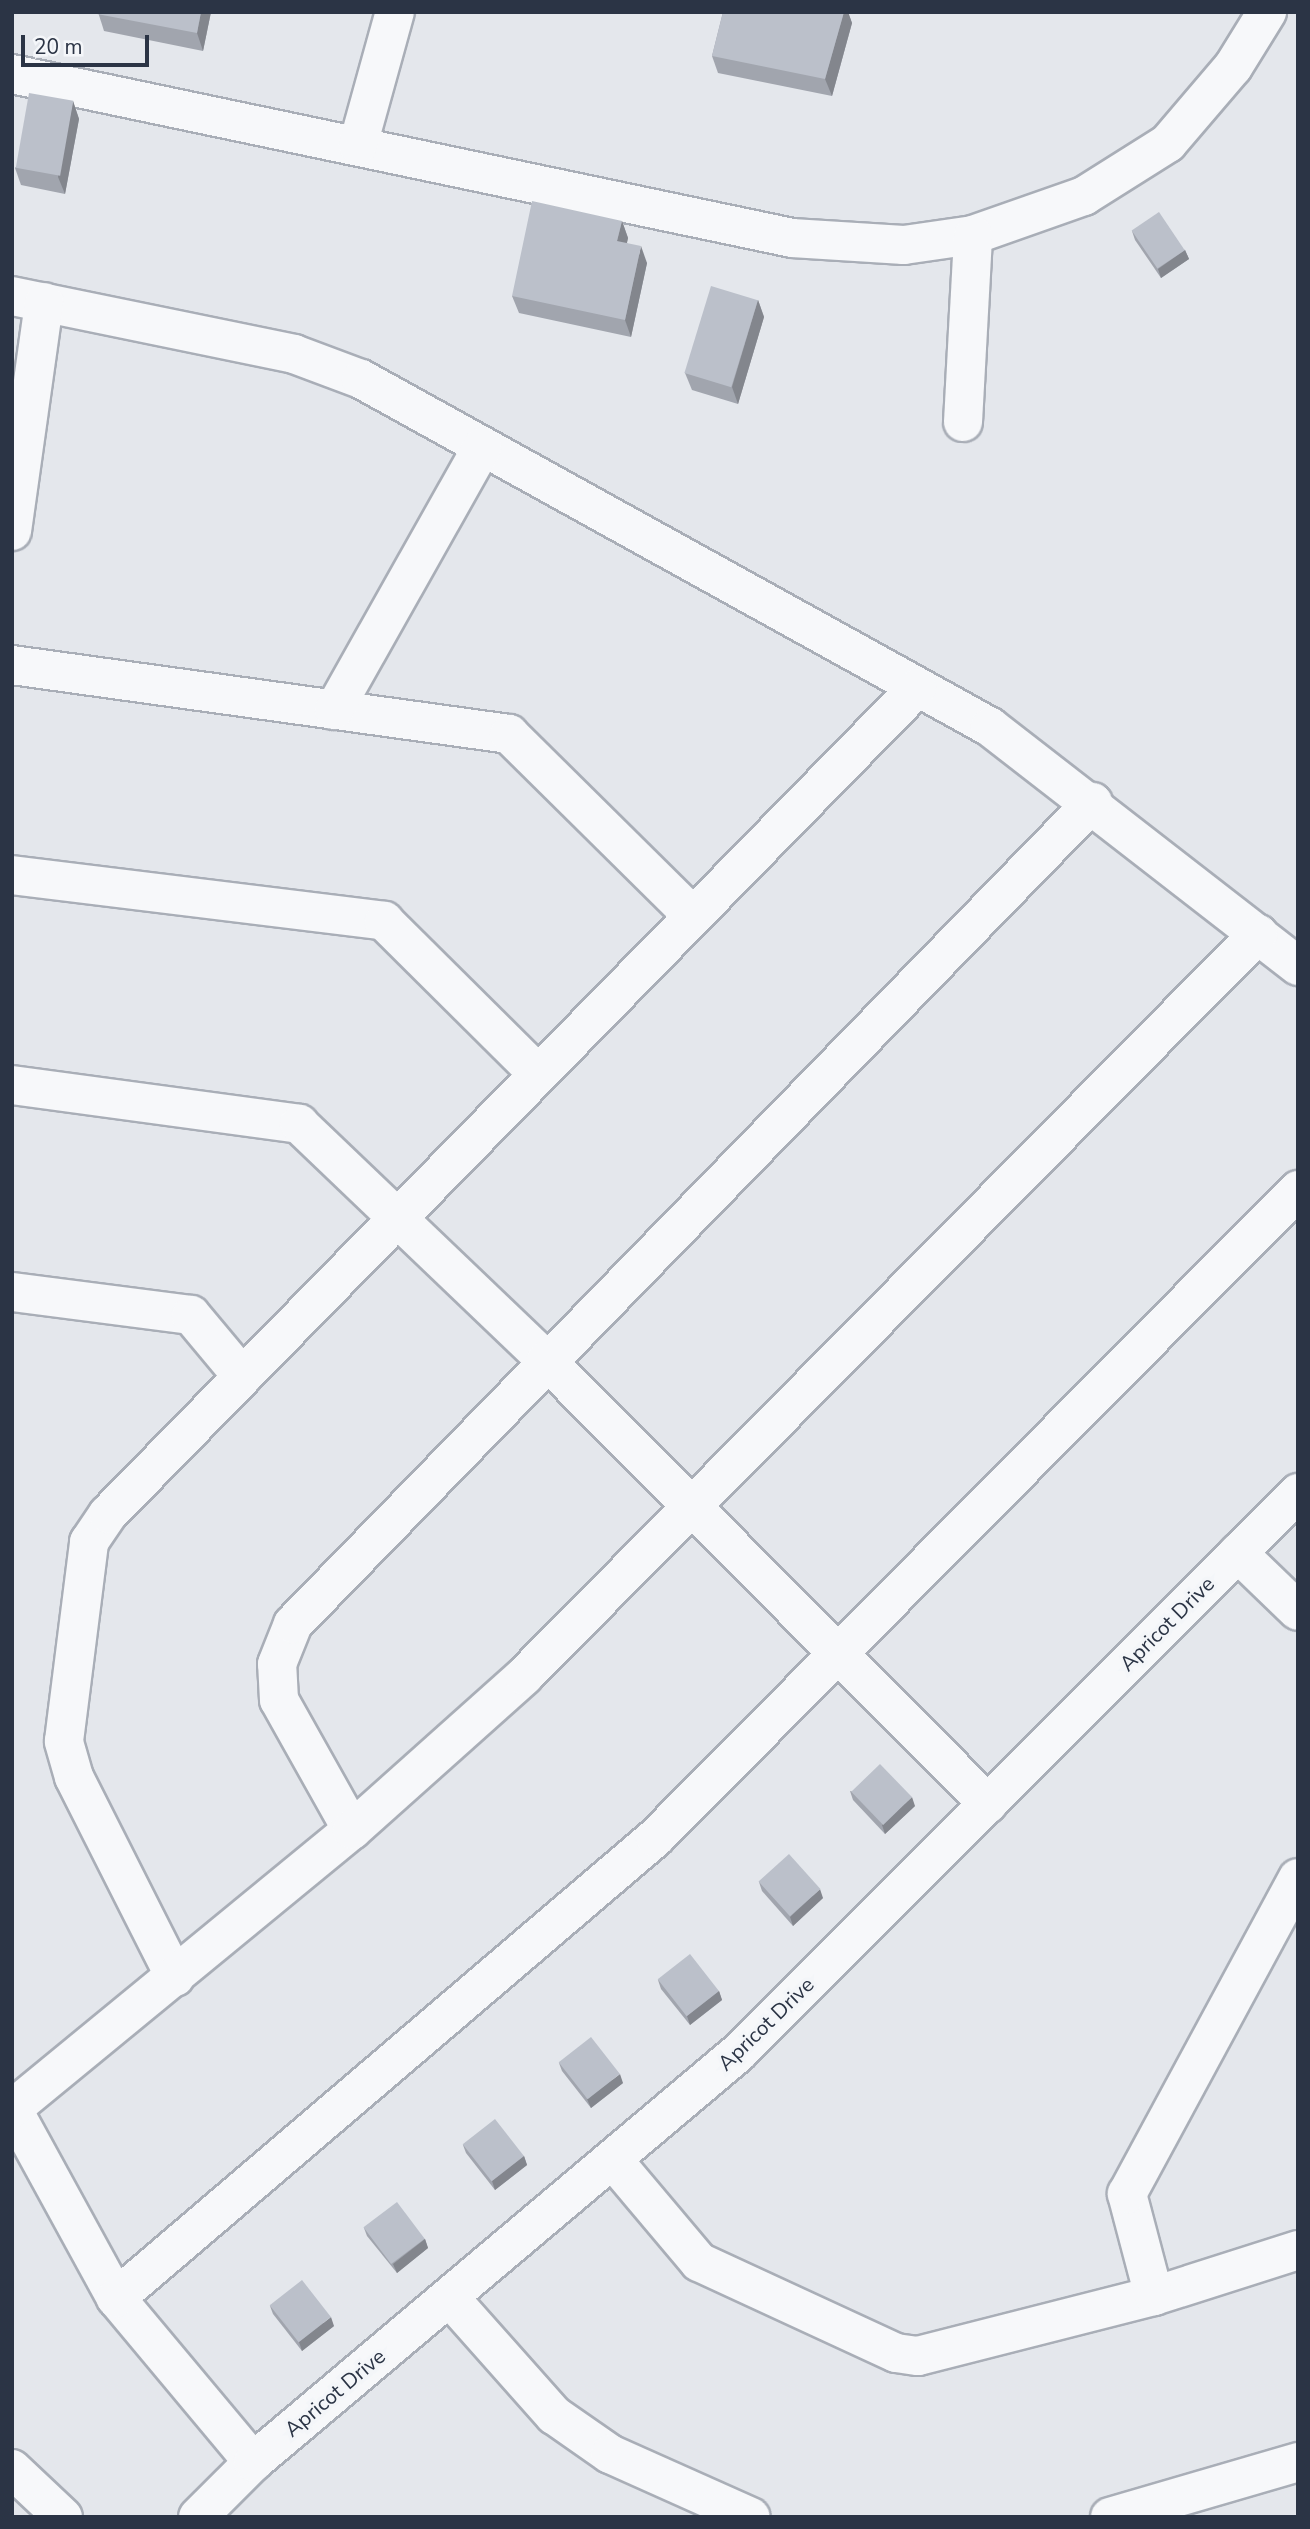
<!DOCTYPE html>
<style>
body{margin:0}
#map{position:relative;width:1310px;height:2529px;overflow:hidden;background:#e4e7ec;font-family:"Nunito Sans",sans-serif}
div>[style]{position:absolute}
.roads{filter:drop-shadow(2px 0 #a9aeb7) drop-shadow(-2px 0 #a9aeb7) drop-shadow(0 2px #a9aeb7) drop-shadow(0 -2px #a9aeb7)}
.street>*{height:38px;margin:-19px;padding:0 19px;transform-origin:19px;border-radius:19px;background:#f7f8fa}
.wall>*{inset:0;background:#a1a5ae}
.shaded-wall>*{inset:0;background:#83868d}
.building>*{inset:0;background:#bbc0ca;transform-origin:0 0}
span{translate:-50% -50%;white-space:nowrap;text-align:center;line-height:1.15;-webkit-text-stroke:7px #f4f6f9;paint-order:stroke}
.street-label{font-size:21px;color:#2b3445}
.frame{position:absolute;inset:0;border:14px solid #2b3445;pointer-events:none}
.scale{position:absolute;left:21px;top:35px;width:128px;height:32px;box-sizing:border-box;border:4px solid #2b3445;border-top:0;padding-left:9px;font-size:21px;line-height:24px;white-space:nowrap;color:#2b3445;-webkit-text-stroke:5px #f4f6f9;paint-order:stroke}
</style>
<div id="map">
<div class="roads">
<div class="street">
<i style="left:12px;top:74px;width:797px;rotate:11.87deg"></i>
<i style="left:792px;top:238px;width:112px;rotate:3.6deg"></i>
<i style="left:904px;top:245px;width:70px;rotate:-8.2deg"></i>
<i style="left:973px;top:235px;width:118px;rotate:-19.4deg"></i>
<i style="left:1084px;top:196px;width:99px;rotate:-32.2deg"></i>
<i style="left:1168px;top:143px;width:100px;rotate:-49.5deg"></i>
<i style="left:1233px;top:67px;width:65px;rotate:-58.3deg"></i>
<i style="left:358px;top:145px;width:138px;rotate:-74.5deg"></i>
<i style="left:12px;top:296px;width:288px;rotate:11.6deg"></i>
<i style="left:294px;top:354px;width:72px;rotate:20.5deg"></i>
<i style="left:361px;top:379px;width:719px;rotate:28.95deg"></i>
<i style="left:990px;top:727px;width:390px;rotate:37.8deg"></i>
<i style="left:963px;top:422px;width:187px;rotate:-86.9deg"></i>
<i style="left:12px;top:531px;width:231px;rotate:-82deg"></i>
<i style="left:12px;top:665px;width:502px;rotate:7.9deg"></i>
<i style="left:509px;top:734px;width:259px;rotate:44.7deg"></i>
<i style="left:334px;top:710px;width:302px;rotate:-60.6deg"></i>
<i style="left:12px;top:875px;width:375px;rotate:7deg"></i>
<i style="left:384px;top:921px;width:217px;rotate:44.8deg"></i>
<i style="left:12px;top:1085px;width:290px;rotate:7.7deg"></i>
<i style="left:299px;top:1124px;width:342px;rotate:43.7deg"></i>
<i style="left:546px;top:1360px;width:626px;rotate:45.13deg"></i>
<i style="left:12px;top:1292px;width:180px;rotate:7.3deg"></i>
<i style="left:191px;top:1315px;width:80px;rotate:50.1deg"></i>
<i style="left:1238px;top:1553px;width:83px;rotate:44deg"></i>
<i style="left:352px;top:1830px;width:149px;rotate:-119.3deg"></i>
<i style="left:279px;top:1700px;width:36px;rotate:-93deg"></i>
<i style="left:277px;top:1664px;width:43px;rotate:-68.2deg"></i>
<i style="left:293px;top:1624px;width:1147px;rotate:-45.78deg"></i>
<i style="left:175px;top:1977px;width:224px;rotate:-116.8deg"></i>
<i style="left:74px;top:1777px;width:37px;rotate:-106deg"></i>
<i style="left:64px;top:1741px;width:201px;rotate:-82.8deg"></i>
<i style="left:89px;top:1542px;width:34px;rotate:-56deg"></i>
<i style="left:108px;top:1514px;width:1156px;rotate:-45.6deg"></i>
<i style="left:12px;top:2108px;width:217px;rotate:61.3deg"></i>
<i style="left:116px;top:2298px;width:214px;rotate:50.1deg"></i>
<i style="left:12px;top:2109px;width:440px;rotate:-39.4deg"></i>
<i style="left:352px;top:1830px;width:231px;rotate:-41.8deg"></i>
<i style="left:524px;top:1676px;width:1044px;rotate:-45.31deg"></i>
<i style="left:614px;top:2161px;width:132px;rotate:49.9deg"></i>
<i style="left:699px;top:2262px;width:217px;rotate:24.8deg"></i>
<i style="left:896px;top:2353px;width:22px;rotate:8deg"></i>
<i style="left:918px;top:2356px;width:244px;rotate:-14.3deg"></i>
<i style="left:1154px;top:2296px;width:151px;rotate:-17.7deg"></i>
<i style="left:1154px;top:2296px;width:106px;rotate:-104.8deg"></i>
<i style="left:1127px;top:2194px;width:359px;rotate:-61.6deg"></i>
<i style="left:116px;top:2298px;width:709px;rotate:-40.48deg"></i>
<i style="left:655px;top:1838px;width:913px;rotate:-45.22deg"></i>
<i style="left:450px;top:2298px;width:157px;rotate:48.4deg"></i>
<i style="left:554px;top:2415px;width:68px;rotate:34.9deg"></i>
<i style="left:610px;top:2454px;width:154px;rotate:24.1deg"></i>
<i style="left:12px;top:2469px;width:70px;rotate:43.3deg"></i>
<i style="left:198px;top:2517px;width:78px;rotate:-45deg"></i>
<i style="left:253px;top:2462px;width:634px;rotate:-40.14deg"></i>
<i style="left:738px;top:2053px;width:792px;rotate:-45deg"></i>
<i style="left:1110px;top:2517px;width:196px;rotate:-16.3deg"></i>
</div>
</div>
<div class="wall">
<i style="clip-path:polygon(98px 12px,211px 12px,203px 51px,104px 31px)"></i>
<i style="clip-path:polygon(723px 12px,848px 12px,852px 23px,832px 96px,718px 73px,712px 56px)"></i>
<i style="clip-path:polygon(73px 101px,79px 119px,65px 194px,21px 185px,15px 168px)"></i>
<i style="clip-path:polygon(622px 221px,628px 238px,627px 243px,647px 263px,631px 337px,519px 313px,512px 296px)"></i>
<i style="clip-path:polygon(1132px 231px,1185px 250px,1189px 259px,1161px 278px,1135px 240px)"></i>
<i style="clip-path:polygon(758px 300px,764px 317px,738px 404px,692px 390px,685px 373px)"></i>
<i style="clip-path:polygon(850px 1791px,915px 1806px,885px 1834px,853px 1800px)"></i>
<i style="clip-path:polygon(759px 1882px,823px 1898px,793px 1926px,762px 1891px)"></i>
<i style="clip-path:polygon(658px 1980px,719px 1991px,722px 2000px,690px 2025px,661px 1989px)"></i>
<i style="clip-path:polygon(559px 2063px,623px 2083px,591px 2108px,562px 2071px)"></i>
<i style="clip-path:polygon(463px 2145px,524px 2156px,527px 2165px,495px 2190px,466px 2153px)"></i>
<i style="clip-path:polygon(364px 2228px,425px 2239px,428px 2248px,397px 2273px,367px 2236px)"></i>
<i style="clip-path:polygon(270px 2306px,334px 2326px,302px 2351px,273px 2314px)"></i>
</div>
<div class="shaded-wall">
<i style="clip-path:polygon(201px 12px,211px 12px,203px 51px,197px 33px)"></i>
<i style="clip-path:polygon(844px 12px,848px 12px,852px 23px,832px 96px,825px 79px)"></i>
<i style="clip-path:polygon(73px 101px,79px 119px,65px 194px,58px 177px)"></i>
<i style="clip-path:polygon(622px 221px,628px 238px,623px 258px,617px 241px)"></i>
<i style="clip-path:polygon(641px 246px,647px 263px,631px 337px,625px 320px)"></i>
<i style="clip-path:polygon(1185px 250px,1189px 259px,1161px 278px,1158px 269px)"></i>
<i style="clip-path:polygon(758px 300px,764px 317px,738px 404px,732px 387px)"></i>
<i style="clip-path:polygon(912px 1797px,915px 1806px,885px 1834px,882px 1825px)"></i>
<i style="clip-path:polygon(820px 1889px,823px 1898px,793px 1926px,790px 1917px)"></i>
<i style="clip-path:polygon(719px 1991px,722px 2000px,690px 2025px,687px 2016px)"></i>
<i style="clip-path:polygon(620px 2074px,623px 2083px,591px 2108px,587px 2099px)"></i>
<i style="clip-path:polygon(524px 2156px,527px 2165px,495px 2190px,492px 2181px)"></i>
<i style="clip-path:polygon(425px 2239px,428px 2248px,397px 2273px,393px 2264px)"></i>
<i style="clip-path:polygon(331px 2317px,334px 2326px,302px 2351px,299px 2342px)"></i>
</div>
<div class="building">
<i style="clip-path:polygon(98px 12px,201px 12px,197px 33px,97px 14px)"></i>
<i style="clip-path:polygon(723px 12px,844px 12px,825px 79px,712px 56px)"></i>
<i style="left:29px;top:93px;width:45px;height:76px;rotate:10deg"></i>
<i style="clip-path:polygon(532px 201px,622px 221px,617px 241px,641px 246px,625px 320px,512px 296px)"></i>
<i style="left:1159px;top:212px;width:46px;height:33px;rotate:56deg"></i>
<i style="left:711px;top:286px;width:49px;height:91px;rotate:17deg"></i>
<i style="left:880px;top:1764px;width:46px;height:40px;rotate:46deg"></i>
<i style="left:789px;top:1854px;width:47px;height:41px;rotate:48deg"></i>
<i style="left:690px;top:1954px;width:47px;height:41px;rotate:52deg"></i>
<i style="left:591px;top:2037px;width:47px;height:41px;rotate:52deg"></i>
<i style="left:495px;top:2119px;width:47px;height:41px;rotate:52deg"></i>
<i style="left:397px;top:2202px;width:46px;height:42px;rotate:53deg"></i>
<i style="left:302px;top:2280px;width:47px;height:41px;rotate:52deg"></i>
</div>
<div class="street-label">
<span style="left:1167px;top:1624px;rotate:-45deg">Apricot Drive</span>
<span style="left:766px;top:2024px;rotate:-44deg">Apricot Drive</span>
<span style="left:335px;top:2393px;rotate:-40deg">Apricot Drive</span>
</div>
<div class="frame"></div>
<div class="scale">20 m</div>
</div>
